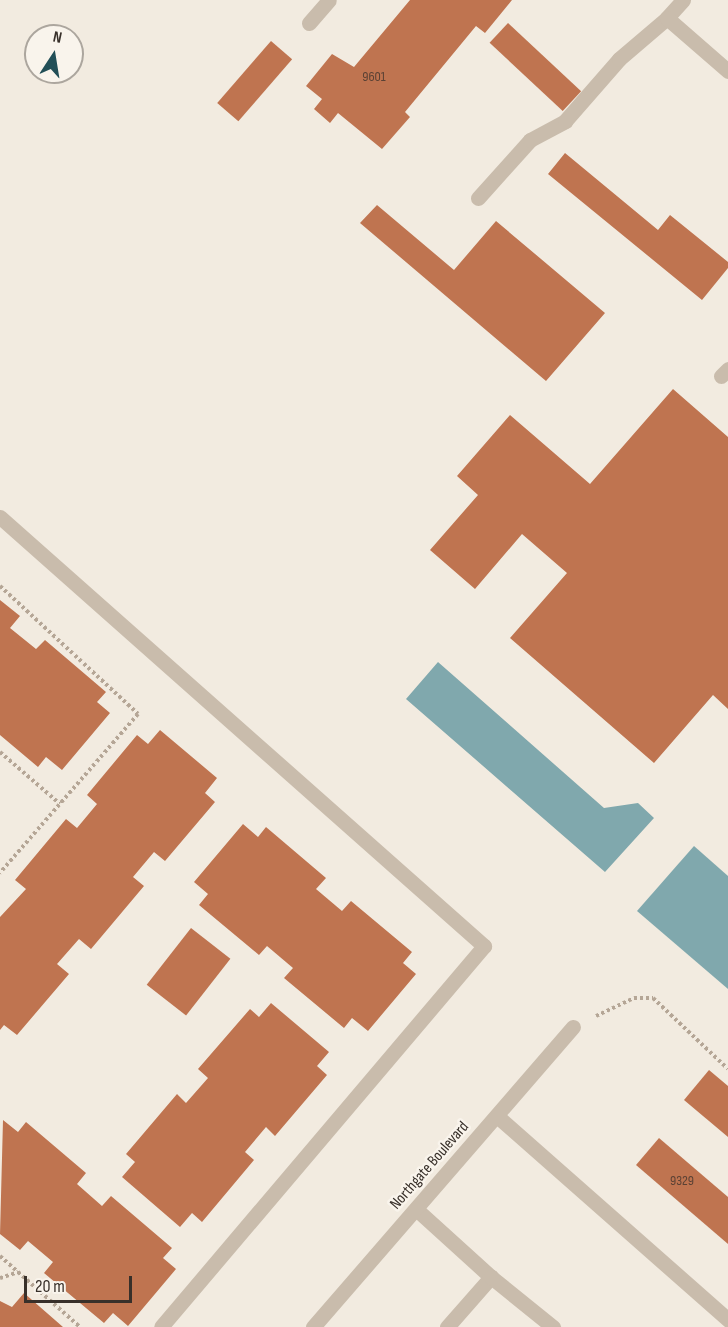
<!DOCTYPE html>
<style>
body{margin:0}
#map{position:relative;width:728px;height:1327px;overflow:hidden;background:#f2ebe0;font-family:"Sofia Sans Condensed",sans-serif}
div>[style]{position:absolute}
.water>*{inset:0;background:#80a8ad}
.building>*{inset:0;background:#bf7450;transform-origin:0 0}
.path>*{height:4px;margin-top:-2px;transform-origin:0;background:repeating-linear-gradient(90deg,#b5a696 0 3px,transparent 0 6px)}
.service>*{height:15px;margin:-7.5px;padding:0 7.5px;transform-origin:7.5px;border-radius:7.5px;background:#c9bcac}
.minor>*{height:15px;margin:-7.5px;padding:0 7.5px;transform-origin:7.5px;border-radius:7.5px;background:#c9bcac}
span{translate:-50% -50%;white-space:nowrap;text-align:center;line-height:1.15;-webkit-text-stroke:5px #f9f4ec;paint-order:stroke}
.number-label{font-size:14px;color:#5a4134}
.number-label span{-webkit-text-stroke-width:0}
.street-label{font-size:16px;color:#38302a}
.north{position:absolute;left:24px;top:24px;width:60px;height:60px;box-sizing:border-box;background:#f9f4ec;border:2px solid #aca69e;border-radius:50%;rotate:12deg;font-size:16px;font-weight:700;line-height:24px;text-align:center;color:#38302a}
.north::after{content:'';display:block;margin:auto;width:21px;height:27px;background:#224f57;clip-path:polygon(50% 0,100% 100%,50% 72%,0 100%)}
.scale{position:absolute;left:24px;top:1276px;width:108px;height:27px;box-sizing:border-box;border:3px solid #38302a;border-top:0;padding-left:8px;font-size:18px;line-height:21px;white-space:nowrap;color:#38302a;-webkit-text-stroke:4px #f9f4ec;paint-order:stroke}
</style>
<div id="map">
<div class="water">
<i style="clip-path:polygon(438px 662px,604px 808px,638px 803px,654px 818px,605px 872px,406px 699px)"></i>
<i style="clip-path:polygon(694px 846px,728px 876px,728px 989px,637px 911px)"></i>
</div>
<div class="building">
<i style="clip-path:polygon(410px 0,512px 0,485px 33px,476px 26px,405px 112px,410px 117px,382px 149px,338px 113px,330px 123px,314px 109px,322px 99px,306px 86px,332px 54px,354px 67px)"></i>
<i style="left:508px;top:23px;width:100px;height:27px;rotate:43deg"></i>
<i style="left:271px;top:41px;width:28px;height:82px;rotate:41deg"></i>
<i style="clip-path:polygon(565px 153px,658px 230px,670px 215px,728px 262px,728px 268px,702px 300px,548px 174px)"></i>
<i style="clip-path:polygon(377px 205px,454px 270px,496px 221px,605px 313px,546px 381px,360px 223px)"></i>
<i style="clip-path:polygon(673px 389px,728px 437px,728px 709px,713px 695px,654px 763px,510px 638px,567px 573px,522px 534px,475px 589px,430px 550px,478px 495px,457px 476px,510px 415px,590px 484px)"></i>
<i style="clip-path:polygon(0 600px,20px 616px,10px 628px,36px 649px,45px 640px,106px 692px,97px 702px,110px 713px,62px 770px,46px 757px,38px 767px,0 735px)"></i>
<i style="clip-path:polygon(160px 730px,217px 778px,205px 793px,215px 802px,165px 861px,154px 852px,133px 877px,144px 886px,91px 949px,79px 939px,57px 964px,69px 974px,17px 1035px,4px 1025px,0 1030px,0 917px,26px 889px,15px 880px,66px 819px,77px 828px,97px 804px,87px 795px,137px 735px,148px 744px)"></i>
<i style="clip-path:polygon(243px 824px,258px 837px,266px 827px,326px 878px,316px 889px,342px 911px,351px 901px,412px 952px,403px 963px,416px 974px,368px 1031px,352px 1018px,344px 1028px,284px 978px,293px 968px,267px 946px,259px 955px,199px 905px,208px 894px,194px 882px)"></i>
<i style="left:191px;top:928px;width:50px;height:72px;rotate:38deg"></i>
<i style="clip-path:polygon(271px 1003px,329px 1052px,317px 1066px,327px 1075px,275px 1136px,266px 1127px,245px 1152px,254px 1160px,202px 1222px,192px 1213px,180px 1227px,122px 1177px,135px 1162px,126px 1154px,177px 1094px,186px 1103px,208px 1078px,198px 1069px,250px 1009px,259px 1017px)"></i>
<i style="clip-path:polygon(709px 1070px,728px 1086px,728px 1137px,684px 1100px)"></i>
<i style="clip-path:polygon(3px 1120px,18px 1132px,26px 1122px,86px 1173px,77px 1184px,102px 1206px,111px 1196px,172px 1248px,163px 1258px,176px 1269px,128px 1326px,113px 1313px,104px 1323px,44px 1273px,53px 1262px,28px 1241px,20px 1250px,0 1234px)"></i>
<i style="clip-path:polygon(659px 1138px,728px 1197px,728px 1244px,636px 1165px)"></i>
<i style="clip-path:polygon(24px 1293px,63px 1327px,0 1327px,0 1301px,12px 1307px)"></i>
</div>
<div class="path">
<i style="left:0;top:586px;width:188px;rotate:42.8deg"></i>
<i style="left:138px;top:714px;width:211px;rotate:131deg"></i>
<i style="left:0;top:752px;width:79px;rotate:40.9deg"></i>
<i style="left:596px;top:1016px;width:42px;rotate:-25.3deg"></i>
<i style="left:634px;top:998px;width:19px"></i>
<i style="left:653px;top:998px;width:103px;rotate:43.4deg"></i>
<i style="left:0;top:1256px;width:107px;rotate:41.6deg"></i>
<i style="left:0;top:1278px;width:19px;rotate:-18deg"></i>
</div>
<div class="service">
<i style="left:309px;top:23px;width:30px;rotate:-49deg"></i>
<i style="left:478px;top:198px;width:78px;rotate:-48.1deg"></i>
<i style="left:530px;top:140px;width:40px;rotate:-28deg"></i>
<i style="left:565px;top:121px;width:82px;rotate:-48.9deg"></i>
<i style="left:619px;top:59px;width:63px;rotate:-40.5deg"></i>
<i style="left:721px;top:376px;width:10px;rotate:-45deg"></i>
<i style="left:0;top:517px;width:647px;rotate:41.55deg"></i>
<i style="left:484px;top:946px;width:499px;rotate:130.3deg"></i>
<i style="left:497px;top:1116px;width:308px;rotate:41.4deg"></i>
<i style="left:416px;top:1209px;width:101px;rotate:42.2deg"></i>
<i style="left:447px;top:1327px;width:67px;rotate:-48.7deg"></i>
<i style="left:491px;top:1277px;width:80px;rotate:38.9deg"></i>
</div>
<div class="minor">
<i style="left:683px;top:0;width:24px;rotate:132deg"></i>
<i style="left:667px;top:18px;width:81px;rotate:41deg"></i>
<i style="left:313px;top:1327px;width:397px;rotate:-49.1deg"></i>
</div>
<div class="number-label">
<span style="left:374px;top:77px">9601</span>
<span style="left:682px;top:1181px">9329</span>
</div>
<div class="street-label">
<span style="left:430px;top:1166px;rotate:-49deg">Northgate Boulevard</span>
</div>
<div class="north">N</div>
<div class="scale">20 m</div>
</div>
